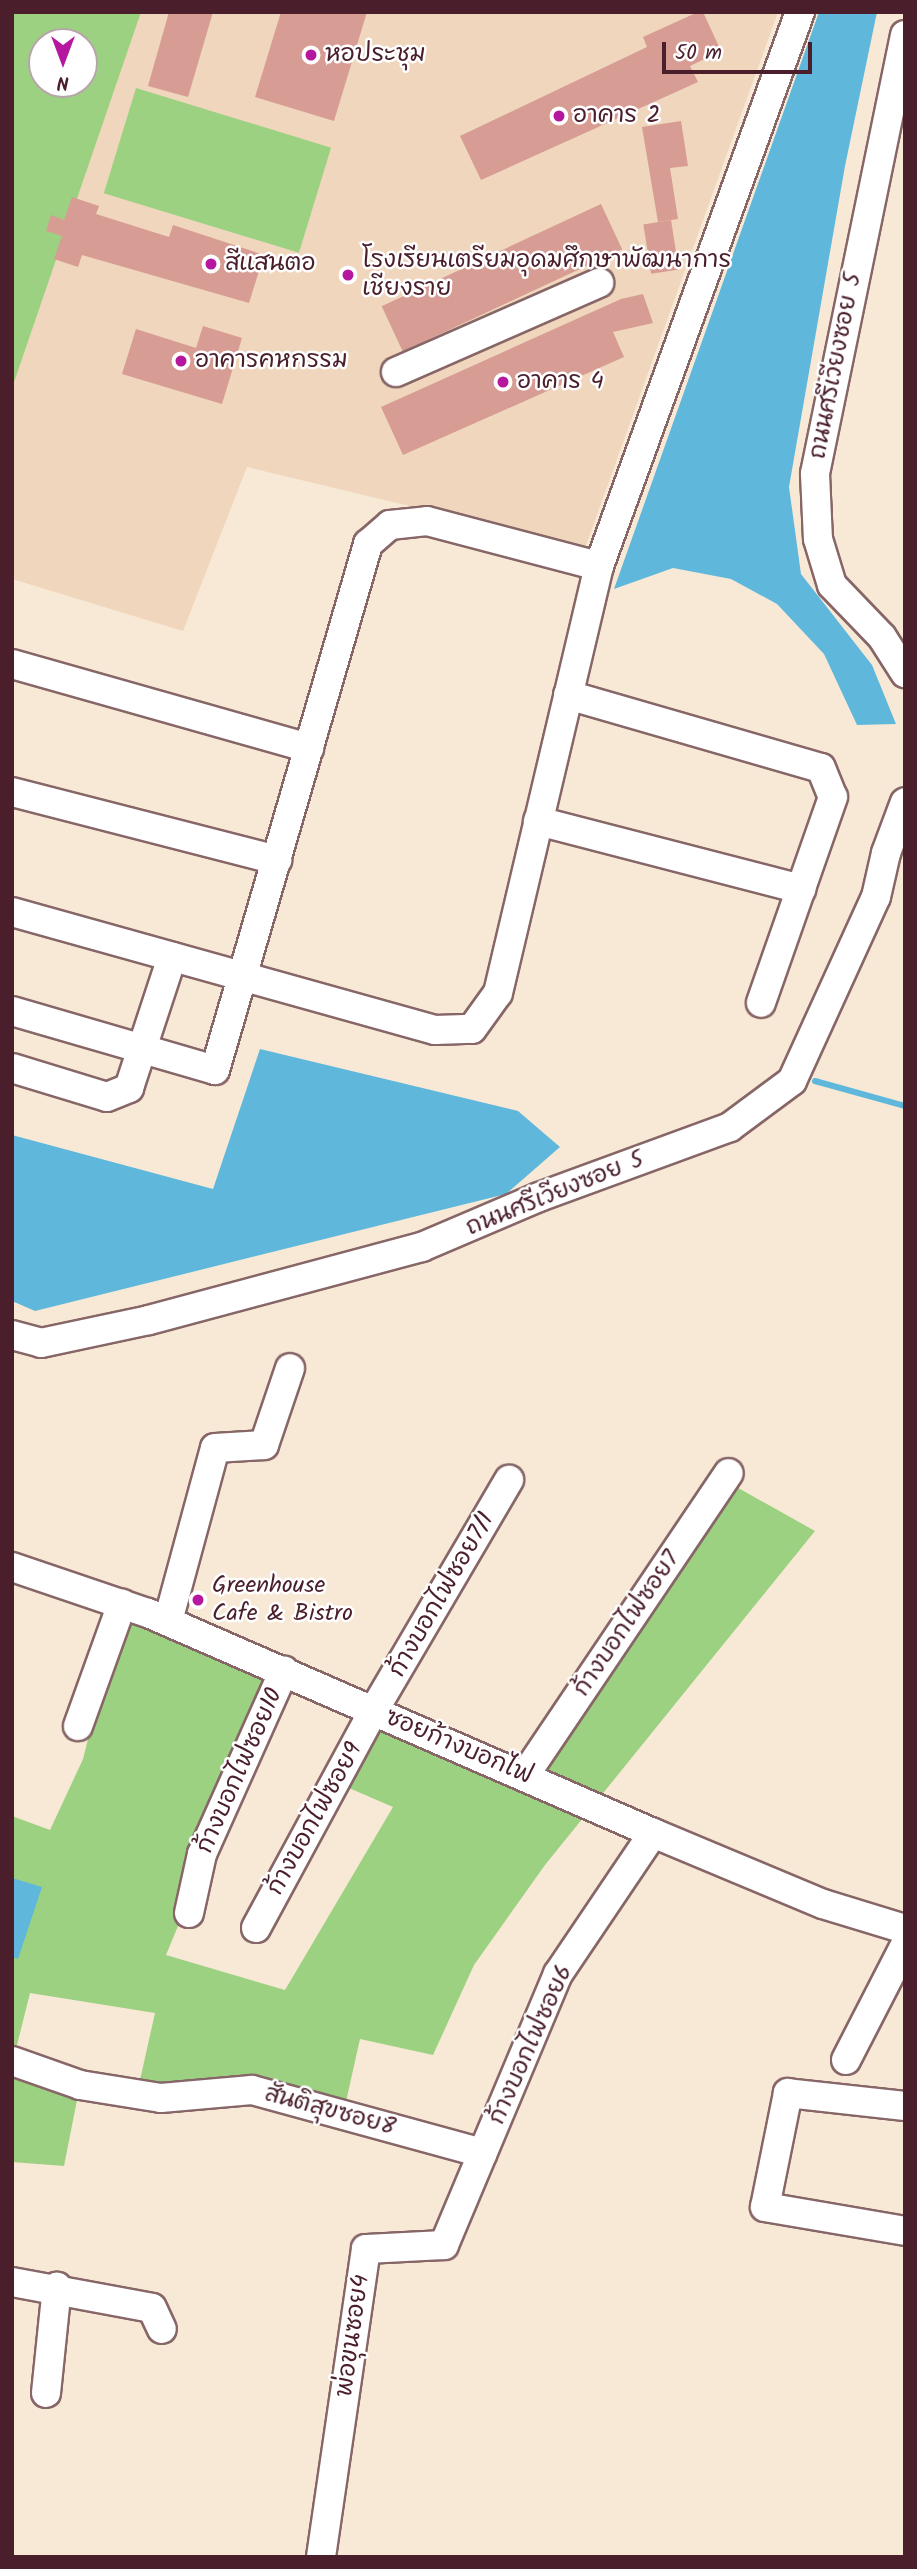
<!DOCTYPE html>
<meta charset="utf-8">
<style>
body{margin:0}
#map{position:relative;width:917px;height:2569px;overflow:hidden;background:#f8e9d6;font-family:Kalam,"Playpen Sans Thai",sans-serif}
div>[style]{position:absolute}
.built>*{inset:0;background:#efd6bc}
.green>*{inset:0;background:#9cd182;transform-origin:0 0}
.water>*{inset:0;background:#5fb8dc}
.stream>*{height:6px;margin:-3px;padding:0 3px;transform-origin:3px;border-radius:3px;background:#5fb8dc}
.building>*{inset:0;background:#d79c93;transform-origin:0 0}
.roads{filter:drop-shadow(2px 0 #876667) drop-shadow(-2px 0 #876667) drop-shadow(0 2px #876667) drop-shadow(0 -2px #876667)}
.minor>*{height:28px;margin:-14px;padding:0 14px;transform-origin:14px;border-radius:14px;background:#fff}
.dots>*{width:19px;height:19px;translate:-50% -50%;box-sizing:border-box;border:4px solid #fff;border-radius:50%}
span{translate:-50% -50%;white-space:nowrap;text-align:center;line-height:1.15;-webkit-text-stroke:5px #fff;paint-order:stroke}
.poi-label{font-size:24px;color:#4a1f2b}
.left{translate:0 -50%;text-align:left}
.street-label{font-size:24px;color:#4a1f2b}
.frame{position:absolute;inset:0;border:14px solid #4a1f2b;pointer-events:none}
.north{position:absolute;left:28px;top:28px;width:70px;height:70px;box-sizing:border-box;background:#fff;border:2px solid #b7a5aa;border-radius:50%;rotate:180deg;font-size:19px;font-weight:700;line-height:28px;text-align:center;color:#4a1f2b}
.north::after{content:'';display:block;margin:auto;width:24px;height:32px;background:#b5179e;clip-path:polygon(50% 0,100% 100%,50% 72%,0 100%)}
.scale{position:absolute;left:662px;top:42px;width:150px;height:32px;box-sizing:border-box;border:4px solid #4a1f2b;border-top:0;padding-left:9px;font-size:21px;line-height:24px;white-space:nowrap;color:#4a1f2b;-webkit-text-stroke:5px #fff;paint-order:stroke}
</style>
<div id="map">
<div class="built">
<i style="clip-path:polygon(evenodd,12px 12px,778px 12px,585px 548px,247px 467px,183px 631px,12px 579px,12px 12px,42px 42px,84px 42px,84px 84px,42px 84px,42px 42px)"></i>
</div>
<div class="green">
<i style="clip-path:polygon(evenodd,12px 12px,141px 12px,12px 388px,12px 12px,42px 42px,84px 42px,84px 84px,42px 84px,42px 42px)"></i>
<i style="left:136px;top:88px;width:204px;height:110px;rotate:17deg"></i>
<i style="clip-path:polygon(724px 1480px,815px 1531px,545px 1865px,474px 1965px,433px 2055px,360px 2039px,343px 2115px,252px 2090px,140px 2080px,155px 2013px,30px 1993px,13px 2061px,80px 2085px,64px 2166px,12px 2162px,12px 1816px,50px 1830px,83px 1759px,122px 1604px,284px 1671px,166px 1955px,285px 1990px,393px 1807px,335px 1782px,374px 1710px,525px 1775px)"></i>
</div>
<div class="water">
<i style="clip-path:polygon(819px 12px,877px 12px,845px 166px,789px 487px,801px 574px,872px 665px,896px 724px,857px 725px,824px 654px,777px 604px,731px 579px,673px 568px,614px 589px)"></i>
<i style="clip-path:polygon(260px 1049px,518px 1111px,560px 1147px,506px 1194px,35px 1311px,12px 1301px,12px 1135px,213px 1189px)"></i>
<i style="clip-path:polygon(12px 1878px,42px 1887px,18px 1959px,12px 1957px)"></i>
</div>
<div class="stream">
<i style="left:815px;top:1081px;width:93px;rotate:15.5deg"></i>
</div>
<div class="building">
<i style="clip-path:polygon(169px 12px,213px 12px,188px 97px,148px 86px)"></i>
<i style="clip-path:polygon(281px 12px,367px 12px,334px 121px,255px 97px)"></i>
<i style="clip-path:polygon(698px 12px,703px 12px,721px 51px,690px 66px,698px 82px,481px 180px,460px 136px,647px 47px,643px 37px)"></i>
<i style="clip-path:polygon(681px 121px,688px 166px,670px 168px,678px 219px,658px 222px,642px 127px)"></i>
<i style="clip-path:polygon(72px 197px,99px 206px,96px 214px,169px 237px,173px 225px,264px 255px,249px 303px,82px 255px,78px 267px,54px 259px,62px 236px,46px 231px,51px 215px,64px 220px)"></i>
<i style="left:601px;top:204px;width:50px;height:242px;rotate:65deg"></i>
<i style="left:671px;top:220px;width:50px;height:28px;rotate:81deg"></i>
<i style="clip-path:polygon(643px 294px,653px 323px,613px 332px,624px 357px,403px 455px,381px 407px,621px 299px)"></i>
<i style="clip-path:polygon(203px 326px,242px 338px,222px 404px,122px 374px,136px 329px,196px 348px)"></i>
</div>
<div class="roads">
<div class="minor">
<i style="left:905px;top:35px;width:448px;rotate:101.6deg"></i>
<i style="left:815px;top:474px;width:65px;rotate:87.4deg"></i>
<i style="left:818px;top:539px;width:48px;rotate:73.1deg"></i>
<i style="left:832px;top:585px;width:72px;rotate:46.1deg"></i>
<i style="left:882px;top:637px;width:43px;rotate:57.4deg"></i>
<i style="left:396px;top:372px;width:222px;rotate:-23.7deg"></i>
<i style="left:12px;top:664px;width:309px;rotate:15.8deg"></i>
<i style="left:568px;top:695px;width:263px;rotate:16.1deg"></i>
<i style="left:821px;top:768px;width:31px;rotate:68deg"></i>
<i style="left:833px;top:797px;width:218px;rotate:109.3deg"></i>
<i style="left:12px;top:792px;width:274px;rotate:14.4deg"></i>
<i style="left:538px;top:821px;width:272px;rotate:14.5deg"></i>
<i style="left:12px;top:912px;width:439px;rotate:15.6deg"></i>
<i style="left:435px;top:1030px;width:37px;rotate:-2deg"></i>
<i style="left:472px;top:1029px;width:44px;rotate:-54.2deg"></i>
<i style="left:498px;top:993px;width:439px;rotate:-76.7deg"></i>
<i style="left:599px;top:566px;width:589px;rotate:-70.06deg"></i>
<i style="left:12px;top:1011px;width:211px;rotate:16.2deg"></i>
<i style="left:215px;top:1070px;width:548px;rotate:-73.78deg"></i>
<i style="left:368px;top:544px;width:29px;rotate:-41deg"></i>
<i style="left:390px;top:525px;width:37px;rotate:-6deg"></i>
<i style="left:427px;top:521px;width:178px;rotate:14.7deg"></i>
<i style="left:12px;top:1068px;width:99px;rotate:17deg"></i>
<i style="left:107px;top:1097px;width:24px;rotate:-22deg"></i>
<i style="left:129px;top:1088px;width:138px;rotate:-71.8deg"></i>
<i style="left:12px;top:1335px;width:30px;rotate:15deg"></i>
<i style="left:41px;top:1343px;width:110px;rotate:-12deg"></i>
<i style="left:149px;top:1320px;width:283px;rotate:-15deg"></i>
<i style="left:422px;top:1247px;width:127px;rotate:-23.1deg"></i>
<i style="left:539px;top:1197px;width:203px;rotate:-20.1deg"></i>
<i style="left:730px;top:1127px;width:77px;rotate:-36.6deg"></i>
<i style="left:792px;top:1081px;width:202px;rotate:-65.5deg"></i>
<i style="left:876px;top:897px;width:45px;rotate:-77.2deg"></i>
<i style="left:886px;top:853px;width:54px;rotate:-69.6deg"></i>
<i style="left:12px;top:1567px;width:144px;rotate:18.7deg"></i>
<i style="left:148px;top:1613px;width:551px;rotate:23.54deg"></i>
<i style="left:653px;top:1833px;width:184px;rotate:22.7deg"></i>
<i style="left:823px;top:1904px;width:86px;rotate:17deg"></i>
<i style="left:168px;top:1621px;width:179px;rotate:-74.8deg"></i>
<i style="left:215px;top:1448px;width:49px;rotate:-3.5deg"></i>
<i style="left:264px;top:1445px;width:81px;rotate:-71.3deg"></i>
<i style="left:78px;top:1726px;width:130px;rotate:-70.2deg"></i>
<i style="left:525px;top:1775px;width:364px;rotate:-56deg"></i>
<i style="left:189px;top:1913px;width:60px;rotate:-77.6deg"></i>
<i style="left:202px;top:1854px;width:201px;rotate:-65.9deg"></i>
<i style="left:256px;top:1928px;width:248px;rotate:-61.6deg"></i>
<i style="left:374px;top:1710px;width:267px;rotate:-59.6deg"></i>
<i style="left:846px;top:2060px;width:129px;rotate:-62.8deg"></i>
<i style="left:12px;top:2061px;width:72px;rotate:19.4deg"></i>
<i style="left:80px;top:2085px;width:82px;rotate:9.1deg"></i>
<i style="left:161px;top:2098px;width:91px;rotate:-5deg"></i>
<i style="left:252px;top:2090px;width:239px;rotate:15.3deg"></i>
<i style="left:905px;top:2106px;width:118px;rotate:-173.7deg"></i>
<i style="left:788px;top:2093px;width:116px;rotate:101.4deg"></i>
<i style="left:765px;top:2207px;width:142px;rotate:9.7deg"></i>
<i style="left:12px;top:2282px;width:142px;rotate:10.5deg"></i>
<i style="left:152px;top:2308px;width:23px;rotate:65deg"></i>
<i style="left:46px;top:2393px;width:107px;rotate:-84.1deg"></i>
<i style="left:321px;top:2557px;width:311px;rotate:-81.7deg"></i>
<i style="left:366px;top:2249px;width:78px;rotate:-2.9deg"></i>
<i style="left:444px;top:2245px;width:294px;rotate:-67.2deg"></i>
<i style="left:558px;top:1974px;width:170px;rotate:-56deg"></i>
</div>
</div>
<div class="dots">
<i style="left:311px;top:55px;background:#b5179e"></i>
<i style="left:559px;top:116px;background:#b5179e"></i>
<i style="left:211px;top:264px;background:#b5179e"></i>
<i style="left:348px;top:275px;background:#b5179e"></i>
<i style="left:181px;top:361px;background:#b5179e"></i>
<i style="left:503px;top:382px;background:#b5179e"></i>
<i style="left:198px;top:1600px;background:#b5179e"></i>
</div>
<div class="poi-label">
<span class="left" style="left:325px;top:55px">หอประชุม</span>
<span class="left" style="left:573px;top:116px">อาคาร 2</span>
<span class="left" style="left:362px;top:275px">โรงเรียนเตรียมอุดมศึกษาพัฒนาการ<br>เชียงราย</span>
<span class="left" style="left:225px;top:264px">สีแสนตอ</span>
<span class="left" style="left:195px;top:361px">อาคารคหกรรม</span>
<span class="left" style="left:517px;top:382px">อาคาร 4</span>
<span class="left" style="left:212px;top:1600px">Greenhouse<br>Cafe &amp; Bistro</span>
</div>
<div class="street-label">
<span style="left:836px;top:366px;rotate:-79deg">ถนนศรีเวียงซอย 5</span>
<span style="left:555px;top:1194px;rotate:-22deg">ถนนศรีเวียงซอย 5</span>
<span style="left:442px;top:1595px;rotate:-60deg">ก้างบอกไฟซอย7/1</span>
<span style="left:627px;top:1624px;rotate:-56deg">ก้างบอกไฟซอย7</span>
<span style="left:459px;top:1747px;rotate:23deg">ซอยก้างบอกไฟ</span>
<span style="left:240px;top:1771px;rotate:-66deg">ก้างบอกไฟซอย10</span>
<span style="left:315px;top:1819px;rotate:-61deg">ก้างบอกไฟซอย9</span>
<span style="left:531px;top:2045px;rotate:-66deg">ก้างบอกไฟซอย6</span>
<span style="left:330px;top:2111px;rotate:15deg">สันติสุขซอย8</span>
<span style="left:353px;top:2336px;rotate:-82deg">พ่อขุนซอย4</span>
</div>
<div class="frame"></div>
<div class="north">N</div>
<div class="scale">50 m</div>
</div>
